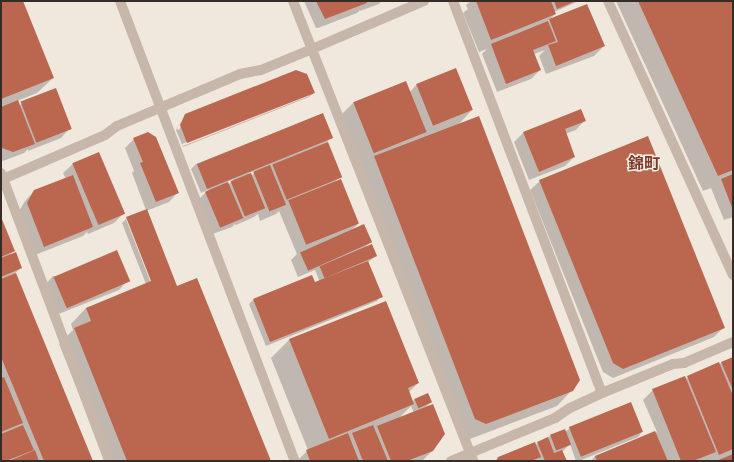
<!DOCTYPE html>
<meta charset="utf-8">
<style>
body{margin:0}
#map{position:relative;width:734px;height:462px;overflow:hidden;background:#f0e7dd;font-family:"Titillium Web","Noto Sans JP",sans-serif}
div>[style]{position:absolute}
.shadow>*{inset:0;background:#0003}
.building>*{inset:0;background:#bb6750;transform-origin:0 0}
.minor>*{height:10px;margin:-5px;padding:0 5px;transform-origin:5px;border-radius:5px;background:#c7b6aa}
.tertiary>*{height:10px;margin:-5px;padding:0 5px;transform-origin:5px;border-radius:5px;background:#c7b6aa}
span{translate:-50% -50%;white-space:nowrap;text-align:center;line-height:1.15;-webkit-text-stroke:3px #f8f1e9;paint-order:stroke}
.neighbourhood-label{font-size:16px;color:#7d3a29;font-weight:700}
.frame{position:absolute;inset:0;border:2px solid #352c29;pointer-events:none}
</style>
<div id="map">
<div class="shadow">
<i style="clip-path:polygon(1px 1px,22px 1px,53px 78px,37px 93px,17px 101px,19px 106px,22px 103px,70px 128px,61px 138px,28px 151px,28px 149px,24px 153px,3px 161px,1px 160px)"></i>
<i style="clip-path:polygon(304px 1px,381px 1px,379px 4px,360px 11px,360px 10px,357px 13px,318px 28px,316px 28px)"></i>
<i style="clip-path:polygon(471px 1px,579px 1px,554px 12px,555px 14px,548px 21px,587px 5px,604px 46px,594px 56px,546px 74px,539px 56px,545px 50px,534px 54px,540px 70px,531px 79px,497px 92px,482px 54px,487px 49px,479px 52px,463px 13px,468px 9px,466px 5px)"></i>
<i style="clip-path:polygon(616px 1px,733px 1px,733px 217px,724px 220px,711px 188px,703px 191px)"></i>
<i style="clip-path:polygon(406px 82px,410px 92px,417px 84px,472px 110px,457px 126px,572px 390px,557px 406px,470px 439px,460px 434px,360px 172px,364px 168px,356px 171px,335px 121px,353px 103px)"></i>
<i style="clip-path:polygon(evenodd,314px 92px,309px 97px,183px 147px,176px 130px,182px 119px,177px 129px,179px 130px,185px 117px,314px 92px,309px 94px,309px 96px,183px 146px,182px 144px,309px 94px)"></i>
<i style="clip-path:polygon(581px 110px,585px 120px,576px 130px,565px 134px,574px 157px,565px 166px,529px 180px,514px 142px,523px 133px)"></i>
<i style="clip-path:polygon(evenodd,322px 114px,331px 137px,327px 142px,340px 176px,333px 184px,358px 224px,352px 230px,370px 242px,365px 248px,376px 256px,368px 262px,381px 296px,377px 301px,266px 346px,249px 304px,254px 299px,320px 282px,315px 270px,298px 277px,291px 260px,297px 254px,279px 211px,276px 214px,260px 221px,258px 214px,254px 217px,236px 225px,235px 224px,232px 227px,210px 235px,196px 202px,209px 189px,201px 193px,191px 169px,196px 164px,322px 114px,257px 170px,251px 176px,249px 173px,257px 170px,322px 114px,234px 179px,228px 185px,227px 182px,234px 179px)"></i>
<i style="clip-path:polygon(134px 139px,178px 192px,169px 202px,146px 211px,177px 288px,269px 461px,106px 461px,59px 344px,73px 330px,71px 324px,86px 308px,146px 284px,122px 223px,126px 219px,152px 286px,154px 285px,128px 219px,126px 219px,146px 210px,132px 173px,134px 171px,125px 148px)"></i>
<i style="clip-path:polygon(73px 164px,123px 214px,114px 223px,88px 234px,87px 232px,83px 236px,35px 255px,18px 213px,25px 201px,34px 191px,66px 179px,63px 173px)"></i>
<i style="clip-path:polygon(540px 181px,723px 328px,714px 337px,613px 378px,603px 372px,530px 190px)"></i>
<i style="clip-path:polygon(1px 220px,14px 251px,8px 256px,21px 268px,15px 273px,92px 461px,1px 461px)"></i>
<i style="clip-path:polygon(53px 276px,128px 280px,119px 290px,56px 315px,44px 286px)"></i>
<i style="clip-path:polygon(evenodd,386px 302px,418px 383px,409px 392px,412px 402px,415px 399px,431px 402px,425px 408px,433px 450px,422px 461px,297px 461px,308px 450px,271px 358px,289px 340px,386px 302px,411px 406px,414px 413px,398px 419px,411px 406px)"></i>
<i style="clip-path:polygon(733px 358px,733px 461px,591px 461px,595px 456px,657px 432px,643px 400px,653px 390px,685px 379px)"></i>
<i style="clip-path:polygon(570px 428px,642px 432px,638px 437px,579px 461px,576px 461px,570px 444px,562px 452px,566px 461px,539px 461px,538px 459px,536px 461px,496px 461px,499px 458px,535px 445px,550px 436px,564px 430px,565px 432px)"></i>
</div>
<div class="building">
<i style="clip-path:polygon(1px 1px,23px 1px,54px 78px,1px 99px)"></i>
<i style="clip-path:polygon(316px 1px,366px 1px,367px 3px,325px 19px)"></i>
<i style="clip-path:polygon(476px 1px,551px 1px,556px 14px,491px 40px)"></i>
<i style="clip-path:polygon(554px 1px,576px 1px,557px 9px)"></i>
<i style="clip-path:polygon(638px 1px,733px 1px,733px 170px,718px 176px)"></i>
<i style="clip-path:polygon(587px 4px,605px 46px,556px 66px,548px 45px,558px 42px,549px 19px)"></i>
<i style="clip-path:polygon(548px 21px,556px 41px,533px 50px,541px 70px,506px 84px,491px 44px)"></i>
<i style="left:456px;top:68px;width:45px;height:43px;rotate:68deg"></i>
<i style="clip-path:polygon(296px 70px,307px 74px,315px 93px,187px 143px,180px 125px,185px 114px)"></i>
<i style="left:406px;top:81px;width:55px;height:57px;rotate:68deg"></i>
<i style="left:56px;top:88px;width:44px;height:38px;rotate:69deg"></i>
<i style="clip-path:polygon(18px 100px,35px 144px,13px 152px,2px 148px,1px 146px,1px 107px)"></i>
<i style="clip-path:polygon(581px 109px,586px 121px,565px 129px,575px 157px,539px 172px,523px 132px)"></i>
<i style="left:323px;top:113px;width:27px;height:136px;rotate:68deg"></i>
<i style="clip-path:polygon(479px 116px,580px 380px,573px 391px,486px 424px,475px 419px,374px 156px)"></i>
<i style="clip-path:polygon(148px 132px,156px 137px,179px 193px,156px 202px,140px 163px,143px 162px,133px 138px)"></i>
<i style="clip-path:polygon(648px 136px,725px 328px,623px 369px,613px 363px,539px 180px)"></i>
<i style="left:328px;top:142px;width:38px;height:60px;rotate:68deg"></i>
<i style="left:99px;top:152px;width:67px;height:29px;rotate:67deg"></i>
<i style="left:270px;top:165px;width:43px;height:18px;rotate:68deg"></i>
<i style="left:251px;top:173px;width:38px;height:22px;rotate:68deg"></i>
<i style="clip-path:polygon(733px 174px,733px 210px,721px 179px)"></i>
<i style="clip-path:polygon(73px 175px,93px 227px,44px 247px,27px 203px,34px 190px)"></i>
<i style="left:341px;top:179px;width:48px;height:57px;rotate:68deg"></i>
<i style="left:228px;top:182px;width:39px;height:25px;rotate:67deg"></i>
<i style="clip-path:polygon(147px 209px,177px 286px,197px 278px,271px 461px,127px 461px,74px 328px,91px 321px,86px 308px,151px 281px,126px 217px)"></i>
<i style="clip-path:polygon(1px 217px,15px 251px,1px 257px)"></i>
<i style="left:364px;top:224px;width:20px;height:70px;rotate:66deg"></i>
<i style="left:372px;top:244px;width:13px;height:57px;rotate:67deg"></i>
<i style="left:117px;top:250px;width:34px;height:69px;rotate:67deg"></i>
<i style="clip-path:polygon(16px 252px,22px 268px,1px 277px,1px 258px)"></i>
<i style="clip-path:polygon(368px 261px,383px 297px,270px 342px,253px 299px,312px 275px,315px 282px)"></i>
<i style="clip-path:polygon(16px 273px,93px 461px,44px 461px,1px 357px,1px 279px)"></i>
<i style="clip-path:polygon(386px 301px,419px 383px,408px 388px,414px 404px,329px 439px,289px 339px)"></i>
<i style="clip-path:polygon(733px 357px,733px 390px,721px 362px)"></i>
<i style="clip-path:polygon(719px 362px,733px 396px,733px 449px,719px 455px,687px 376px)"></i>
<i style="clip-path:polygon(685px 376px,716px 452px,693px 461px,681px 461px,652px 389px)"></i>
<i style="clip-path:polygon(4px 377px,23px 423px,1px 432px,1px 378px)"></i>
<i style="left:428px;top:393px;width:10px;height:15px;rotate:66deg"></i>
<i style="left:631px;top:402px;width:32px;height:67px;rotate:68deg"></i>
<i style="clip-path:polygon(433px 404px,445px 434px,433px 451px,407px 461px,391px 461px,377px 426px)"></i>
<i style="clip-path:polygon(23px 425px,34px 450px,6px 461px,1px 461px,1px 434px)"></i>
<i style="clip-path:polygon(373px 425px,388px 461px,363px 461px,352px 433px)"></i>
<i style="left:565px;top:429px;width:17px;height:16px;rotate:69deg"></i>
<i style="clip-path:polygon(655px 431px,668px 461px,597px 461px,595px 456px)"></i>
<i style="clip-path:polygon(348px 433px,359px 461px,310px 461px,306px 450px)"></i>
<i style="clip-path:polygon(548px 437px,554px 453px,562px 450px,567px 461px,545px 461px,537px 442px)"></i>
<i style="clip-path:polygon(535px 442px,541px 457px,531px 461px,496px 461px,498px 457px)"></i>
<i style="clip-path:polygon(35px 450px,39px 461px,9px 461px)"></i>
<i style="clip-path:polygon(733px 454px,733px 461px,716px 461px)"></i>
</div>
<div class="minor">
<i style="left:120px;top:1px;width:492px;rotate:69.2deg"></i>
<i style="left:293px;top:1px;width:494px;rotate:68.6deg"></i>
<i style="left:453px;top:1px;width:419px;rotate:69.2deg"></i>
<i style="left:1px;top:173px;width:308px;rotate:69.4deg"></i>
<i style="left:1px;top:180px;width:113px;rotate:-23.4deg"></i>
<i style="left:105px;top:135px;width:15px;rotate:-37deg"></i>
<i style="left:117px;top:126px;width:134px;rotate:-22.9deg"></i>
<i style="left:240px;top:74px;width:21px;rotate:-11deg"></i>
<i style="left:261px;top:70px;width:55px;rotate:-22.4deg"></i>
<i style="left:312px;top:49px;width:122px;rotate:-23.2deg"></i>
<i style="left:451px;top:461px;width:113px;rotate:-22.5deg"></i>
<i style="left:555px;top:418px;width:18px;rotate:-34deg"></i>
<i style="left:570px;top:408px;width:35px;rotate:-25deg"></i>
<i style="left:602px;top:393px;width:77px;rotate:-22.2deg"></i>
<i style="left:673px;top:364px;width:11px;rotate:-5deg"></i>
<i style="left:684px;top:363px;width:53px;rotate:-23.2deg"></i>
</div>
<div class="tertiary">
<i style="left:608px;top:1px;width:301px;rotate:65.5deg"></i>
</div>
<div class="neighbourhood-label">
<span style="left:644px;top:163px">錦町</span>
</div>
<div class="frame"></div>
</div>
